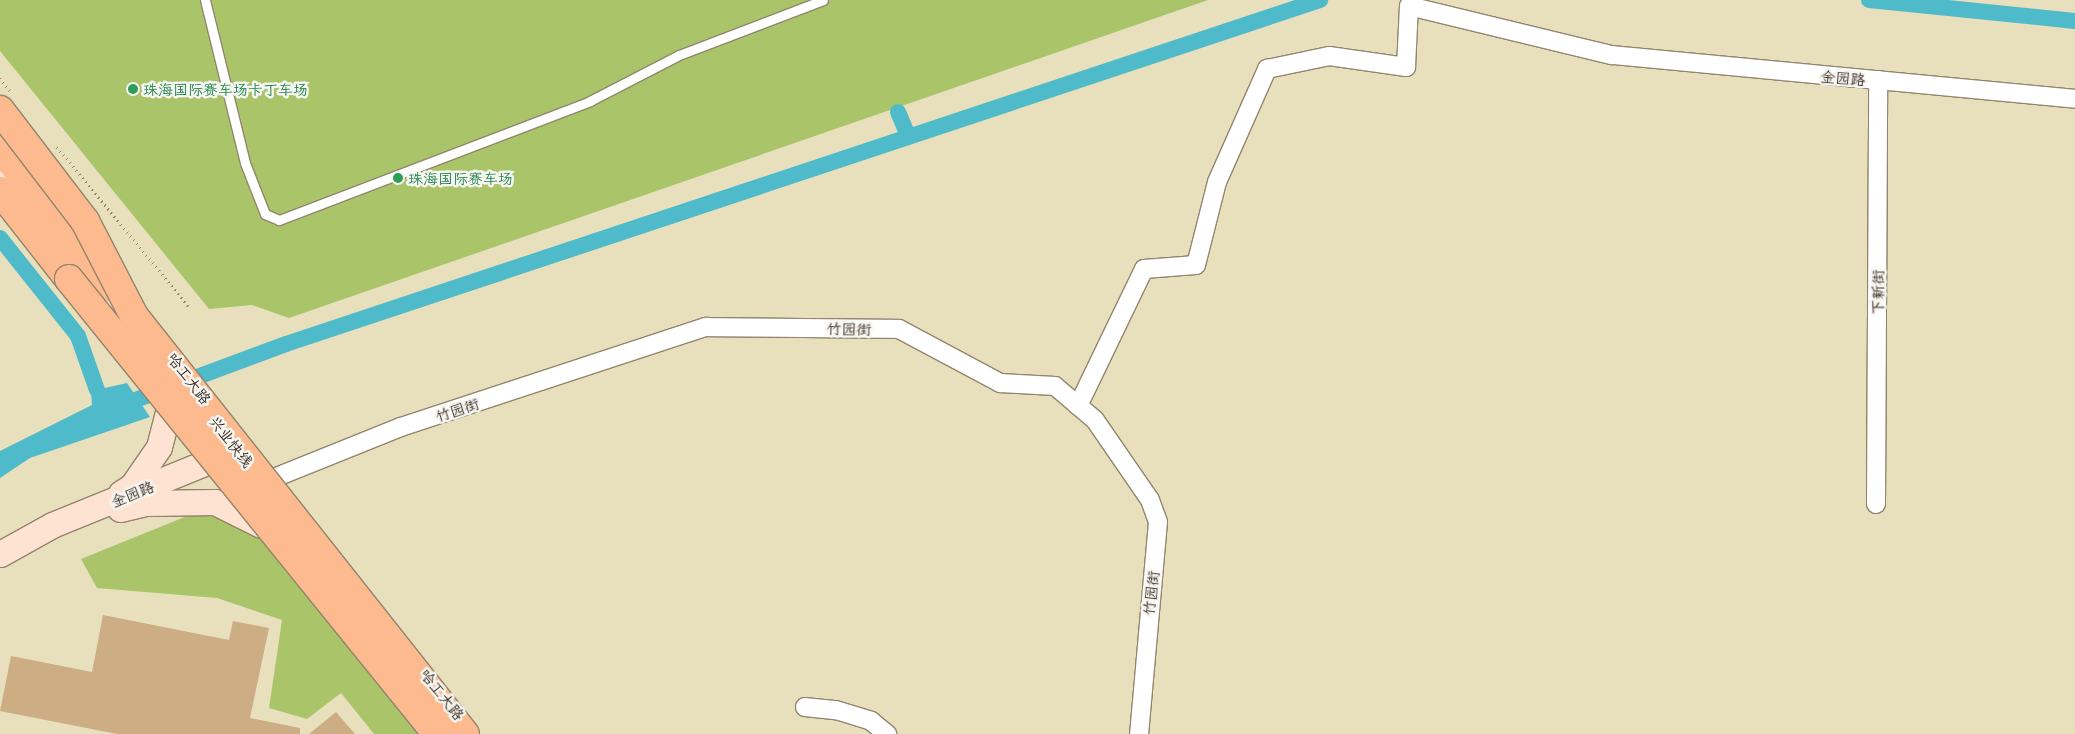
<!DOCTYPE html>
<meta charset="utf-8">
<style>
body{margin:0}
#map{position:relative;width:2075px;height:734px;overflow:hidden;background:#e8e0bc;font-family:"Playpen Sans","LXGW WenKai TC",sans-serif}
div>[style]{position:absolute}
.green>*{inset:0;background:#aac46a}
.water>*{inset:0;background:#4fbbca}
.canal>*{height:16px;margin:-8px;padding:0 8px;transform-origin:8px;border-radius:8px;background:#4fbbca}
.building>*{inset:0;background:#ccad84}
.path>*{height:2.5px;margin-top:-1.25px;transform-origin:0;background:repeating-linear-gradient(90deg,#92856d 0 1px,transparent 0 5px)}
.roads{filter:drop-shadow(1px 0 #92856d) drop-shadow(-1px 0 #92856d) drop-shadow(0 1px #92856d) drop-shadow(0 -1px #92856d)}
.lane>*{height:9px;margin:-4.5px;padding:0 4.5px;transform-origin:4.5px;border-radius:4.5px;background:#fff}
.street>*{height:18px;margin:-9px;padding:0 9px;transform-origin:9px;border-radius:9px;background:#fff}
.secondary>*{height:25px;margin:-12.5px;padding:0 12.5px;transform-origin:12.5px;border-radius:12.5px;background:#fee3d2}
.highway>*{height:28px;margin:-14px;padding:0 14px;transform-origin:14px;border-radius:14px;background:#fcba8e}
.bridges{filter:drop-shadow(1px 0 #92856d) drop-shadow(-1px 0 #92856d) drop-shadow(0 1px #92856d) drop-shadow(0 -1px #92856d)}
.primary-bridge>*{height:28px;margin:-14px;padding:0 14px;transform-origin:14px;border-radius:14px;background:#fcba8e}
.highway-bridge>*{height:28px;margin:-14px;padding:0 14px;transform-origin:14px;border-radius:14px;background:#fcba8e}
.dots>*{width:14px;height:14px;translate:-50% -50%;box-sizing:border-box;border:2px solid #f6f6f2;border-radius:50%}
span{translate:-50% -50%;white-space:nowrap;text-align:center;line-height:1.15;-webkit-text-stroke:5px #f6f6f2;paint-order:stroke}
.street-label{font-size:15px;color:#3b2a1e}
.leisure-label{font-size:15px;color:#27864d}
.left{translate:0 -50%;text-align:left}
</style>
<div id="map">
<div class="green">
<i style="clip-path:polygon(0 0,1208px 0,289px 318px,252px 305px,209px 309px,0 51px)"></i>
<i style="clip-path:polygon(240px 508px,423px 734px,374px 734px,341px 693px,307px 719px,269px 708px,282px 620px,217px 598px,97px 588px,81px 559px,202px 510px)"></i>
</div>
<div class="water">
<i style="clip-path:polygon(127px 383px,150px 417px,30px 458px,0 478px,0 451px,92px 405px,91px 391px)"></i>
</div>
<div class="canal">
<i style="left:1869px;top:0;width:207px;rotate:5.8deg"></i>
<i style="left:898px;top:112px;width:26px;rotate:67deg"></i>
<i style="left:0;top:238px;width:125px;rotate:51.5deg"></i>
<i style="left:78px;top:336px;width:57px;rotate:70.6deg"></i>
<i style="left:138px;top:399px;width:158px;rotate:-20.4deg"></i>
<i style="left:286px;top:344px;width:1090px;rotate:-18.4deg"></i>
</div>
<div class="building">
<i style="clip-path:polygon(103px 615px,229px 640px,233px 621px,269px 628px,250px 718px,300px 728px,300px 734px,117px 734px,0 711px,11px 656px,92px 672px)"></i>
<i style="clip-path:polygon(336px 712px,355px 734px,309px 734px)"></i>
</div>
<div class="path">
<i style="left:0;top:78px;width:16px;rotate:52deg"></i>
<i style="left:57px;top:147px;width:209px;rotate:50.4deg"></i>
</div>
<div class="roads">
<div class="lane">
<i style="left:205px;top:0;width:168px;rotate:76.2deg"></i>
<i style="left:245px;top:163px;width:55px;rotate:68.6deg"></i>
<i style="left:265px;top:214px;width:15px;rotate:23deg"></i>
<i style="left:279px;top:220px;width:333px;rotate:-20.9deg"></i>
<i style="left:590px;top:101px;width:100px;rotate:-27.3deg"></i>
<i style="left:679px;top:55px;width:154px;rotate:-20.9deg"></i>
</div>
<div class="street">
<i style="left:1078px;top:406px;width:152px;rotate:-64.3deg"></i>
<i style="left:1144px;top:269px;width:52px;rotate:-4.4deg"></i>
<i style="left:1196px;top:265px;width:86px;rotate:-75.8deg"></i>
<i style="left:1217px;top:182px;width:124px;rotate:-66.1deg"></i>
<i style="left:1267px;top:69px;width:63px;rotate:-11.8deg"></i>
<i style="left:1329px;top:56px;width:78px;rotate:8.1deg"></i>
<i style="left:1406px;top:67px;width:61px;rotate:-87.2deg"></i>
<i style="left:1409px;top:6px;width:209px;rotate:13.6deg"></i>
<i style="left:1612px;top:55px;width:465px;rotate:5.4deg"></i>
<i style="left:269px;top:480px;width:142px;rotate:-21.9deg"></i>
<i style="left:401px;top:427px;width:321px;rotate:-18.2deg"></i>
<i style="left:706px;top:327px;width:193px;rotate:0.6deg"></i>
<i style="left:899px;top:329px;width:115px;rotate:28.1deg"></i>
<i style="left:1000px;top:383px;width:55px;rotate:3.1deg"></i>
<i style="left:1055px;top:386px;width:52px;rotate:40.4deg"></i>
<i style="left:1095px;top:420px;width:97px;rotate:55.5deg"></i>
<i style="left:1150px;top:500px;width:23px;rotate:70deg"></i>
<i style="left:1158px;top:522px;width:213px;rotate:95.1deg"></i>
<i style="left:1876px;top:504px;width:424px;rotate:-89.7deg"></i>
<i style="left:805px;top:707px;width:31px;rotate:6deg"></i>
<i style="left:836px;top:710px;width:37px;rotate:17deg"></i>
<i style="left:871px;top:721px;width:21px;rotate:39deg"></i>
</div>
<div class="secondary">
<i style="left:0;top:170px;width:228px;rotate:51.4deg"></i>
<i style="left:121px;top:493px;width:13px;rotate:-32deg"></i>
<i style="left:132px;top:486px;width:47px;rotate:-55.3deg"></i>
<i style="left:159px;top:447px;width:40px;rotate:-75.6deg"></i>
<i style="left:120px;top:509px;width:26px;rotate:-13deg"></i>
<i style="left:145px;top:503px;width:70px;rotate:-0.8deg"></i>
<i style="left:215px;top:502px;width:51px;rotate:26.6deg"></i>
<i style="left:0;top:554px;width:60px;rotate:-29.1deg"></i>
<i style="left:52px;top:525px;width:170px;rotate:-22.1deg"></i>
<i style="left:210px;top:461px;width:25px;rotate:18deg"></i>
</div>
<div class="highway">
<i style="left:0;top:148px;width:179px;rotate:51.3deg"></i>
<i style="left:0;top:191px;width:112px;rotate:51.9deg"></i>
</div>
</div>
<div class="bridges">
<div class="primary-bridge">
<i style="left:0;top:110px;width:140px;rotate:52.6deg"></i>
<i style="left:85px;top:221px;width:107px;rotate:62.7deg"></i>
</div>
<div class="highway-bridge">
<i style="left:69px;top:279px;width:585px;rotate:51.03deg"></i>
<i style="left:134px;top:316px;width:533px;rotate:51.63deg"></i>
</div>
</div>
<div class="dots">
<i style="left:133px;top:89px;background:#2e9e5b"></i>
<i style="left:398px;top:178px;background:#2e9e5b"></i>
</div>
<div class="street-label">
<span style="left:1843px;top:77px;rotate:5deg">金园路</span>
<span style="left:1877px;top:292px;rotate:-90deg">下新街</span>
<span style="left:849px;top:328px;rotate:1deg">竹园街</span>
<span style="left:190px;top:378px;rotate:52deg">哈工大路</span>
<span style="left:457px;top:409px;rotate:-18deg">竹园街</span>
<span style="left:232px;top:441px;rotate:52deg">兴业快线</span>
<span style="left:132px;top:493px;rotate:-22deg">金园路</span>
<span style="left:1150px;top:593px;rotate:-83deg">竹园街</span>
<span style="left:443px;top:694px;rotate:51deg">哈工大路</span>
</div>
<div class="leisure-label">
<span class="left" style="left:143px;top:89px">珠海国际赛车场卡丁车场</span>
<span class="left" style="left:408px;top:178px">珠海国际赛车场</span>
</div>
</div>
